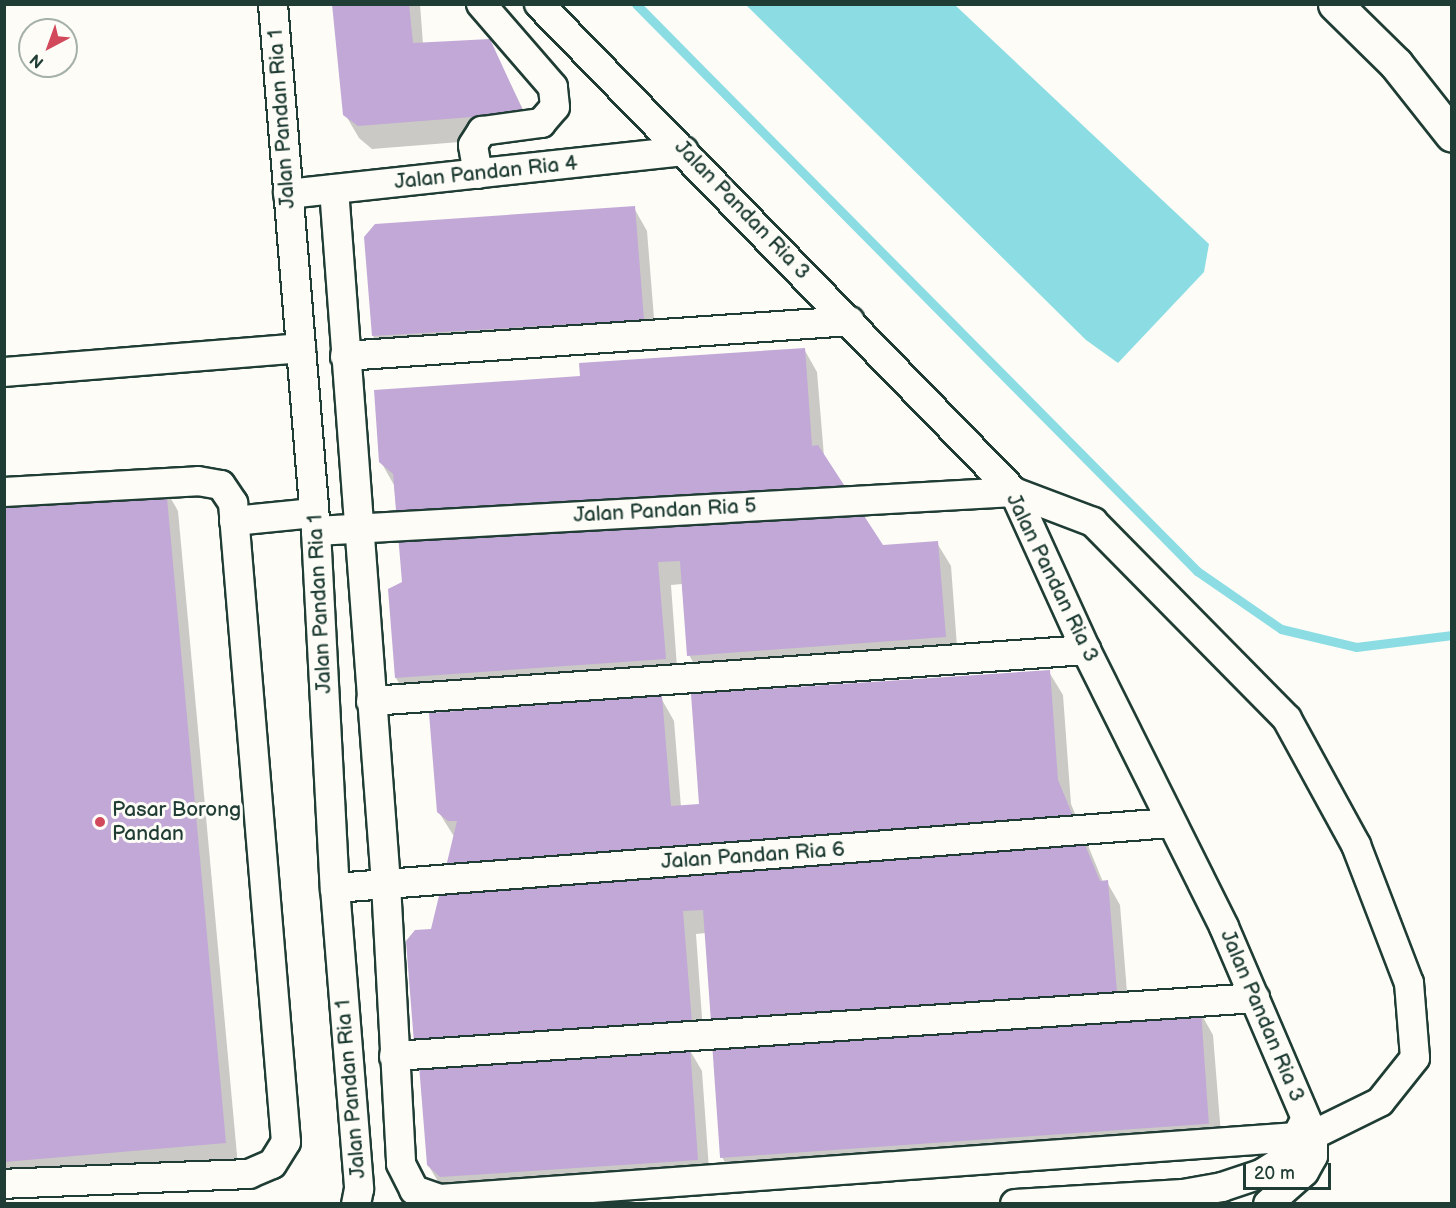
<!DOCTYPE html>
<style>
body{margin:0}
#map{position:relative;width:1456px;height:1208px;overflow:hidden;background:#fdfcf7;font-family:"Balsamiq Sans",sans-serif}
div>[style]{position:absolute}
.water>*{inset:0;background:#8cdde3}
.shadow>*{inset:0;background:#0003}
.stream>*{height:9px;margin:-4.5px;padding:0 4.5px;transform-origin:4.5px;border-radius:4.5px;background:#8cdde3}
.building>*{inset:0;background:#c1a8d6;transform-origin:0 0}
.roads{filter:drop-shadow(2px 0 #1f3d34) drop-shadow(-2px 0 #1f3d34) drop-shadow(0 2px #1f3d34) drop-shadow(0 -2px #1f3d34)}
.minor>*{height:28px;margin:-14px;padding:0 14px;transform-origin:14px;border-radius:14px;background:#fdfcf7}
.highway>*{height:33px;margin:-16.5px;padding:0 16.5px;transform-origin:16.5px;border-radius:16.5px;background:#fdfcf7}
.dots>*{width:16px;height:16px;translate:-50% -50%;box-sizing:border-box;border:3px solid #fdfcf7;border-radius:50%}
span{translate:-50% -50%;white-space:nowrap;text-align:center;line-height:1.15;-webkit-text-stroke:6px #fdfcf7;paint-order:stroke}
.street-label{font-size:21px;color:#1f3d34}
.poi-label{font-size:21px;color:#1f3d34}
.left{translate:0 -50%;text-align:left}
.frame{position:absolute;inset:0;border:6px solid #1f3d34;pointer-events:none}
.north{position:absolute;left:18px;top:18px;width:60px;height:60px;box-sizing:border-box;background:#fdfcf7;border:2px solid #a4b0a9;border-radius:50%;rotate:221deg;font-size:16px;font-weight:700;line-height:24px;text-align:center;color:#1f3d34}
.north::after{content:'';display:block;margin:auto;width:21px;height:27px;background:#d1495b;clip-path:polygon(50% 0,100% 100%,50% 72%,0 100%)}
.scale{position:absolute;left:1243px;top:1163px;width:88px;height:27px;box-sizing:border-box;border:3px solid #1f3d34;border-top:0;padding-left:8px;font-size:18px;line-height:21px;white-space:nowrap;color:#1f3d34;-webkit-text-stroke:4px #fdfcf7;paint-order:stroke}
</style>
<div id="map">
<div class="water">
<i style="clip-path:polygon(746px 5px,955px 5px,1209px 244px,1204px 272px,1118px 363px,1086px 340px)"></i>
</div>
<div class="shadow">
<i style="clip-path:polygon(333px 4px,420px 4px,423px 44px,489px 40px,536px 136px,372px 149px,359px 138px,345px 114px)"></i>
<i style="clip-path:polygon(634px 208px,647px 231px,656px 343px,386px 359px,373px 336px)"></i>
<i style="clip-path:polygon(804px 349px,817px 372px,824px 456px,882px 547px,937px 543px,951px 566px,958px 660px,702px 678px,689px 655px,682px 584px,671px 585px,678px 681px,409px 701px,396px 678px,403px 582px,394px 485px,381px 462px,582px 377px)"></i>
<i style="clip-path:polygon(165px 488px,178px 511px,238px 1166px,4px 1185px,4px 502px)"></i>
<i style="clip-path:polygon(1049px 672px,1063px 695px,1071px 804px,1103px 882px,1107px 882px,1120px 905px,1129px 1017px,1200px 1012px,1213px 1035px,1222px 1147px,735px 1180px,722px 1157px,706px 933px,696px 934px,704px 1046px,688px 1047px,702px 1071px,710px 1183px,442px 1188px,428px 1165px,432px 931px,455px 838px,438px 811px,661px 698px,674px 721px,681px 807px,700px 805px)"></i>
</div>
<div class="stream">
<i style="left:636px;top:4px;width:798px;rotate:45.3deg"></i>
<i style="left:1197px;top:571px;width:102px;rotate:34.6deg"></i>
<i style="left:1281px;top:629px;width:77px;rotate:13.5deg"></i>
<i style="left:1356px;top:647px;width:97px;rotate:-7.1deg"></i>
</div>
<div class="building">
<i style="clip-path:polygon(332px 4px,409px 4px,413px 43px,490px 39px,524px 113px,358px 126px,343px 115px)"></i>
<i style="clip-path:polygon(635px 206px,644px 320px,372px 336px,364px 237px,375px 224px)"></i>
<i style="clip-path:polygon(805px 348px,812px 446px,818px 445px,883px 545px,938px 541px,946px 637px,687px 656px,680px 561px,658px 562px,666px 659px,395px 678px,388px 589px,402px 582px,393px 474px,379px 462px,374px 390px,580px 376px,579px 363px)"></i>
<i style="clip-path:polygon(166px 487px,226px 1143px,4px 1162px,4px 501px)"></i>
<i style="clip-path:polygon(1050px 670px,1058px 780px,1100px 881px,1108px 880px,1117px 992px,711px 1022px,703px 910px,683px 911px,692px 1023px,414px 1043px,406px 941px,415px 930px,431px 929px,457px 821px,448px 821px,437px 812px,429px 713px,662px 696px,671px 806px,699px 804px,691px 694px)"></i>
<i style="left:1201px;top:1011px;width:113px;height:490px;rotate:86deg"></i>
<i style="clip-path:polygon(690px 1047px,698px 1160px,440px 1177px,427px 1165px,419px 1065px)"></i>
</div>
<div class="roads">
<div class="minor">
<i style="left:273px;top:4px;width:529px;rotate:85.34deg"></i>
<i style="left:316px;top:531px;width:358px;rotate:87deg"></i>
<i style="left:335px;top:888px;width:302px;rotate:85.4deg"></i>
<i style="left:359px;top:1189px;width:15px;rotate:101deg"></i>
<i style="left:539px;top:4px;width:681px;rotate:45.77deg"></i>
<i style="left:1014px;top:492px;width:174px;rotate:65.5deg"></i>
<i style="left:1086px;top:650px;width:309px;rotate:63.5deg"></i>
<i style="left:1224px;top:927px;width:226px;rotate:66.8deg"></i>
<i style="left:1313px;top:1135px;width:21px;rotate:90deg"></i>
<i style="left:1313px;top:1156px;width:18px;rotate:119deg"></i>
<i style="left:1304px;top:1172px;width:48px;rotate:138.4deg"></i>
<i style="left:478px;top:174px;width:29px;rotate:-100deg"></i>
<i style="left:473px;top:145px;width:17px;rotate:-57deg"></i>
<i style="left:482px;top:131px;width:60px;rotate:-7.7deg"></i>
<i style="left:541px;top:123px;width:21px;rotate:-49deg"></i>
<i style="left:555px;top:107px;width:20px;rotate:-96deg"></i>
<i style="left:553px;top:87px;width:110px;rotate:-130.9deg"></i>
<i style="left:334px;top:189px;width:697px;rotate:85.72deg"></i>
<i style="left:386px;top:884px;width:280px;rotate:86.9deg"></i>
<i style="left:401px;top:1164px;width:29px;rotate:63deg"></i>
<i style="left:414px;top:1190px;width:28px;rotate:19deg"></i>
<i style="left:440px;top:1199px;width:859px;rotate:-4.14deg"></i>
<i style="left:288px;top:194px;width:398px;rotate:-6.2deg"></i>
<i style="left:345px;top:356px;width:506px;rotate:-3.96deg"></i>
<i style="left:4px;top:372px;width:298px;rotate:-4.6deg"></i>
<i style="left:4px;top:492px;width:194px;rotate:-3.2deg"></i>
<i style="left:198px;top:481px;width:23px;rotate:10deg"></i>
<i style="left:221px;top:485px;width:22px;rotate:56deg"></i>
<i style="left:233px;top:503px;width:641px;rotate:85.26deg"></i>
<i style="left:286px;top:1142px;width:26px;rotate:122deg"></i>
<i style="left:272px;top:1164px;width:25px;rotate:157deg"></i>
<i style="left:249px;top:1174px;width:245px;rotate:177.7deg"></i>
<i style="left:234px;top:521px;width:80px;rotate:-5.7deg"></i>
<i style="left:316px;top:531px;width:699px;rotate:-3.2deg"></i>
<i style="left:1014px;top:492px;width:85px;rotate:20.8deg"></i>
<i style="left:1093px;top:522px;width:276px;rotate:45.4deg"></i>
<i style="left:1287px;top:719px;width:144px;rotate:61.3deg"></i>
<i style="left:1356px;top:845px;width:148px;rotate:69deg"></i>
<i style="left:1409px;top:983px;width:75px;rotate:85.4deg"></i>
<i style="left:1415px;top:1058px;width:56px;rotate:128.5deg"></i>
<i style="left:1380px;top:1102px;width:75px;rotate:153.8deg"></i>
<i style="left:371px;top:701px;width:717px;rotate:-4.08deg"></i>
<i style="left:335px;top:888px;width:838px;rotate:-4.45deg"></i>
<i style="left:394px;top:1056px;width:863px;rotate:-3.85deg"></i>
<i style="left:1015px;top:1204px;width:168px;rotate:-3.4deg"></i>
<i style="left:1183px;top:1194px;width:40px;rotate:-10deg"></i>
<i style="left:1222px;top:1187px;width:41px;rotate:-18.4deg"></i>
<i style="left:1261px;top:1174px;width:28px;rotate:-32deg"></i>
<i style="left:1285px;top:1159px;width:42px;rotate:-62.8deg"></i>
</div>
<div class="highway">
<i style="left:1335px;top:4px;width:86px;rotate:44.5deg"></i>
<i style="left:1396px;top:64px;width:90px;rotate:51.7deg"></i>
</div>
</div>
<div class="dots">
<i style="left:100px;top:822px;background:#d1495b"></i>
</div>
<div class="street-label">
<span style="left:282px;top:119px;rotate:-94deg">Jalan Pandan Ria 1</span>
<span style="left:486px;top:173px;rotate:-6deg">Jalan Pandan Ria 4</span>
<span style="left:742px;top:210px;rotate:46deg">Jalan Pandan Ria 3</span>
<span style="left:665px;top:511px;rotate:-3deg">Jalan Pandan Ria 5</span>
<span style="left:1052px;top:578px;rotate:64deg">Jalan Pandan Ria 3</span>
<span style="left:320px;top:604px;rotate:-93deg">Jalan Pandan Ria 1</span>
<span style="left:753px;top:856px;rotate:-4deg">Jalan Pandan Ria 6</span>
<span style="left:1262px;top:1016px;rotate:67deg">Jalan Pandan Ria 3</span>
<span style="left:351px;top:1089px;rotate:-95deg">Jalan Pandan Ria 1</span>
</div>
<div class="poi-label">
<span class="left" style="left:112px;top:822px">Pasar Borong<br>Pandan</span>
</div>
<div class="frame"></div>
<div class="north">N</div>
<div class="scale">20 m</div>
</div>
